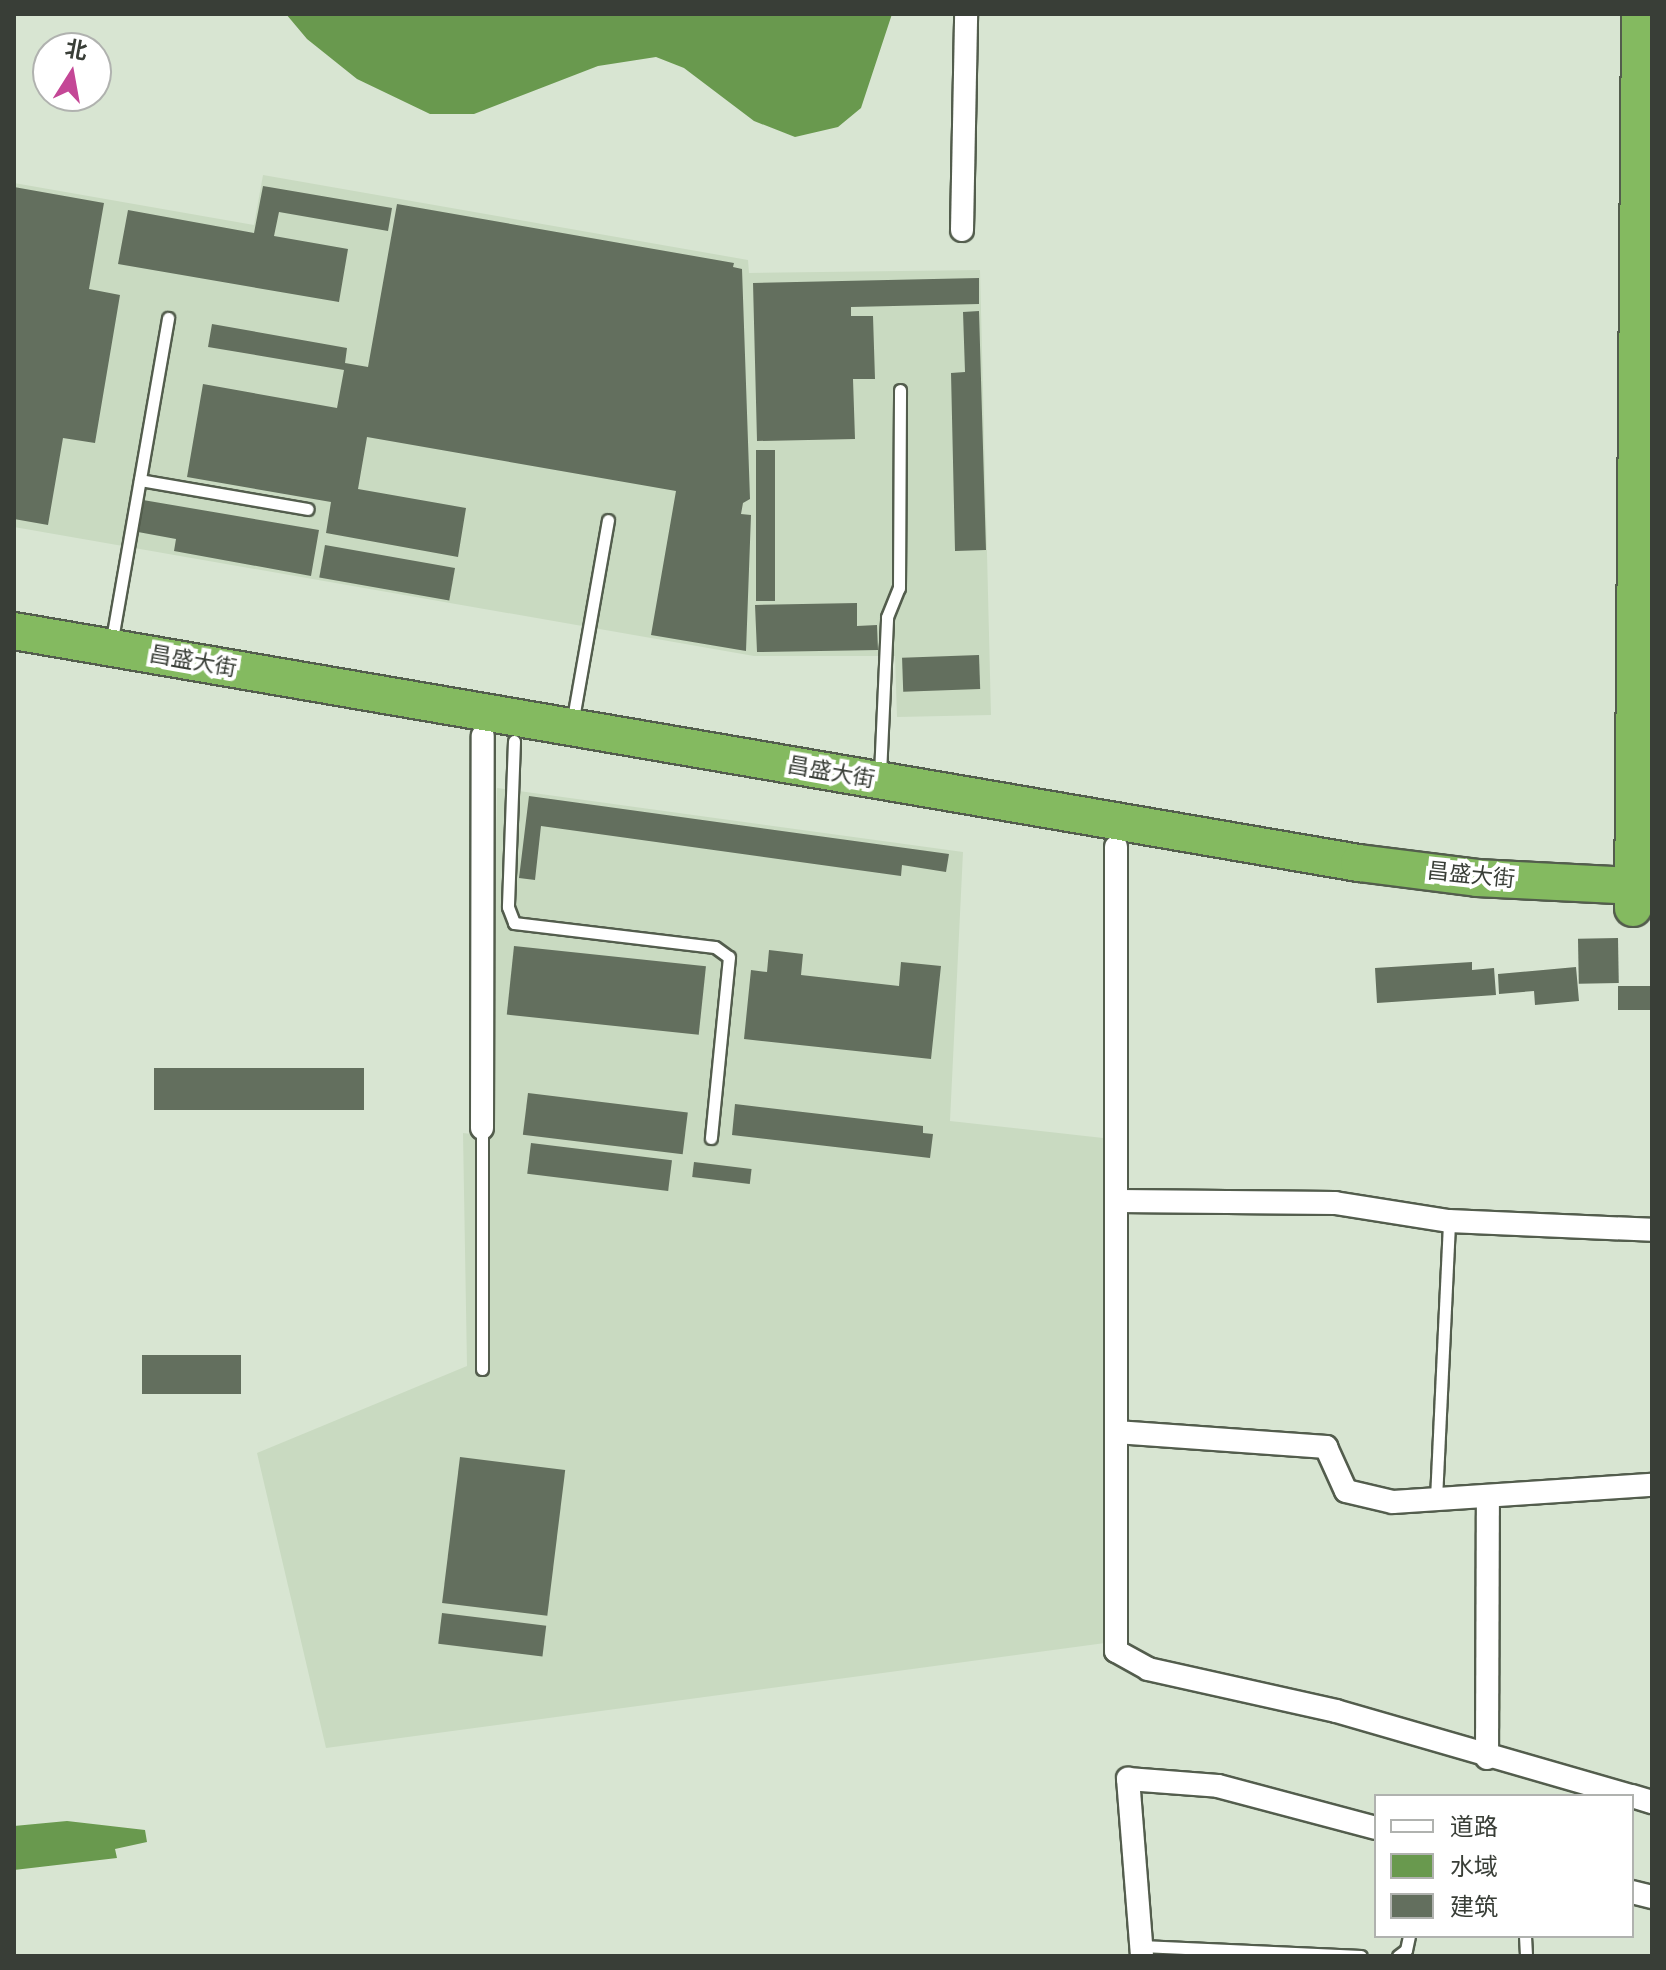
<!DOCTYPE html>
<meta charset="utf-8">
<style>
body{margin:0}
#map{position:relative;width:1666px;height:1970px;overflow:hidden;background:#d8e5d2;font-family:"Source Sans 3","Noto Sans SC",sans-serif}
div>[style]{position:absolute}
.built>*{inset:0;background:#c9dac1}
.water>*{inset:0;background:#69994e}
.building>*{inset:0;background:#636f5e;transform-origin:0 0}
.roads{filter:drop-shadow(2px 0 #535d4d) drop-shadow(-2px 0 #535d4d) drop-shadow(0 2px #535d4d) drop-shadow(0 -2px #535d4d)}
.service>*{height:11px;margin:-5.5px;padding:0 5.5px;transform-origin:5.5px;border-radius:5.5px;background:#fff}
.minor>*{height:22px;margin:-11px;padding:0 11px;transform-origin:11px;border-radius:11px;background:#fff}
.trunk>*{height:36px;margin:-18px;padding:0 18px;transform-origin:18px;border-radius:18px;background:#84ba60}
span{translate:-50% -50%;white-space:nowrap;text-align:center;line-height:1.15;-webkit-text-stroke:8px #fff;paint-order:stroke}
.street-label{font-size:22px;color:#393e37}
.frame{position:absolute;inset:0;border:16px solid #393e37;pointer-events:none}
.legend{position:absolute;left:1374px;top:1794px;width:260px;height:144px;box-sizing:border-box;background:#fff;border:2px solid #b0b2af;margin:0;padding:10px 14px;list-style:none;font-size:24px;color:#393e37}
.legend li{display:flex;align-items:center;gap:16px;height:40px}
.legend b{width:40px;border:2px solid #b0b2af}
.north{position:absolute;left:32px;top:32px;width:80px;height:80px;box-sizing:border-box;background:#fff;border:2px solid #b0b2af;border-radius:50%;rotate:11deg;font-size:22px;font-weight:700;line-height:32px;text-align:center;color:#393e37}
.north::after{content:'';display:block;margin:auto;width:28px;height:36px;background:#c44796;clip-path:polygon(50% 0,100% 100%,50% 72%,0 100%)}
</style>
<div id="map">
<div class="built">
<i style="clip-path:polygon(263px 175px,748px 260px,749px 273px,980px 270px,991px 715px,897px 717px,895px 656px,754px 656px,14px 527px,14px 183px,254px 225px)"></i>
<i style="clip-path:polygon(497px 788px,963px 852px,950px 1121px,1112px 1139px,1105px 1643px,326px 1748px,257px 1453px,467px 1366px,463px 1133px,490px 1136px)"></i>
</div>
<div class="water">
<i style="clip-path:polygon(286px 14px,892px 14px,861px 108px,838px 127px,795px 137px,754px 121px,684px 68px,656px 57px,598px 66px,474px 114px,430px 114px,357px 79px,307px 39px)"></i>
<i style="clip-path:polygon(67px 1821px,145px 1830px,147px 1842px,115px 1849px,117px 1858px,14px 1870px,14px 1826px)"></i>
</div>
<div class="building">
<i style="clip-path:polygon(263px 186px,392px 208px,388px 231px,279px 212px,274px 236px,348px 249px,339px 302px,118px 264px,128px 210px,254px 233px)"></i>
<i style="clip-path:polygon(14px 187px,104px 203px,89px 289px,120px 295px,95px 443px,63px 438px,48px 525px,14px 519px)"></i>
<i style="clip-path:polygon(397px 204px,734px 263px,733px 267px,742px 269px,750px 499px,743px 503px,741px 514px,751px 515px,746px 651px,651px 635px,676px 491px,367px 437px,358px 489px,466px 508px,458px 557px,326px 533px,331px 502px,187px 477px,203px 384px,337px 408px,344px 370px,208px 347px,212px 324px,347px 348px,345px 363px,368px 367px)"></i>
<i style="clip-path:polygon(979px 278px,979px 304px,851px 307px,851px 316px,873px 316px,875px 379px,853px 379px,855px 439px,757px 441px,753px 283px)"></i>
<i style="clip-path:polygon(979px 311px,986px 550px,955px 551px,951px 373px,965px 372px,963px 312px)"></i>
<i style="left:756px;top:450px;width:19px;height:151px"></i>
<i style="clip-path:polygon(143px 500px,319px 530px,311px 576px,174px 551px,176px 539px,138px 532px)"></i>
<i style="left:325px;top:545px;width:132px;height:33px;rotate:10deg"></i>
<i style="clip-path:polygon(857px 603px,857px 626px,877px 625px,878px 650px,757px 652px,755px 605px)"></i>
<i style="left:979px;top:655px;width:34px;height:77px;rotate:88deg"></i>
<i style="clip-path:polygon(529px 796px,949px 854px,946px 872px,902px 865px,901px 876px,541px 826px,535px 880px,519px 878px)"></i>
<i style="left:1618px;top:938px;width:45px;height:40px;rotate:89deg"></i>
<i style="left:514px;top:946px;width:193px;height:69px;rotate:6deg"></i>
<i style="clip-path:polygon(769px 950px,803px 954px,801px 975px,899px 986px,901px 962px,941px 966px,931px 1059px,744px 1039px,751px 970px,767px 972px)"></i>
<i style="clip-path:polygon(1472px 962px,1472px 970px,1494px 968px,1496px 995px,1377px 1003px,1375px 968px)"></i>
<i style="clip-path:polygon(1576px 967px,1579px 1001px,1535px 1005px,1534px 991px,1499px 994px,1498px 974px)"></i>
<i style="left:1652px;top:986px;width:24px;height:34px;rotate:90deg"></i>
<i style="left:364px;top:1068px;width:42px;height:210px;rotate:90deg"></i>
<i style="left:528px;top:1093px;width:161px;height:42px;rotate:7deg"></i>
<i style="clip-path:polygon(735px 1104px,923px 1126px,923px 1133px,933px 1134px,930px 1158px,732px 1135px)"></i>
<i style="left:531px;top:1143px;width:142px;height:31px;rotate:7deg"></i>
<i style="left:694px;top:1162px;width:58px;height:15px;rotate:7deg"></i>
<i style="left:142px;top:1355px;width:99px;height:39px"></i>
<i style="left:460px;top:1457px;width:106px;height:147px;rotate:7deg"></i>
<i style="left:442px;top:1613px;width:105px;height:31px;rotate:7deg"></i>
</div>
<div class="roads">
<div class="service">
<i style="left:140px;top:480px;width:170px;rotate:9.8deg"></i>
<i style="left:111px;top:645px;width:332px;rotate:-80.1deg"></i>
<i style="left:572px;top:724px;width:207px;rotate:-80deg"></i>
<i style="left:514px;top:741px;width:166px;rotate:92.1deg"></i>
<i style="left:508px;top:907px;width:17px;rotate:69deg"></i>
<i style="left:514px;top:923px;width:202px;rotate:6.8deg"></i>
<i style="left:715px;top:947px;width:17px;rotate:36deg"></i>
<i style="left:729px;top:957px;width:182px;rotate:95.7deg"></i>
<i style="left:880px;top:774px;width:157px;rotate:-87.4deg"></i>
<i style="left:887px;top:617px;width:31px;rotate:-68deg"></i>
<i style="left:899px;top:588px;width:198px;rotate:-89.7deg"></i>
<i style="left:482px;top:1128px;width:241px;rotate:90deg"></i>
<i style="left:1436px;top:1499px;width:278px;rotate:-87.3deg"></i>
<i style="left:1525px;top:1936px;width:20px;rotate:87deg"></i>
<i style="left:1141px;top:1946px;width:220px;rotate:2.6deg"></i>
<i style="left:1398px;top:1956px;width:10px;rotate:-37deg"></i>
<i style="left:1406px;top:1950px;width:14px;rotate:-78deg"></i>
</div>
<div class="minor">
<i style="left:962px;top:230px;width:216px;rotate:-88.9deg"></i>
<i style="left:1116px;top:847px;width:804px;rotate:90deg"></i>
<i style="left:1116px;top:1651px;width:37px;rotate:29deg"></i>
<i style="left:1148px;top:1669px;width:193px;rotate:12.6deg"></i>
<i style="left:1336px;top:1711px;width:307px;rotate:16.1deg"></i>
<i style="left:482px;top:1128px;width:392px;rotate:-89.9deg"></i>
<i style="left:1119px;top:1201px;width:216px;rotate:0.5deg"></i>
<i style="left:1335px;top:1203px;width:115px;rotate:9deg"></i>
<i style="left:1449px;top:1221px;width:203px;rotate:2.5deg"></i>
<i style="left:1116px;top:1432px;width:211px;rotate:4.1deg"></i>
<i style="left:1326px;top:1447px;width:48px;rotate:65.6deg"></i>
<i style="left:1346px;top:1491px;width:48px;rotate:13.2deg"></i>
<i style="left:1393px;top:1502px;width:260px;rotate:-3.8deg"></i>
<i style="left:1487px;top:1758px;width:262px;rotate:-89.8deg"></i>
<i style="left:1632px;top:1796px;width:21px;rotate:17deg"></i>
<i style="left:1632px;top:1892px;width:21px;rotate:14deg"></i>
<i style="left:1142px;top:1956px;width:178px;rotate:-94.5deg"></i>
<i style="left:1128px;top:1779px;width:90px;rotate:4.4deg"></i>
<i style="left:1218px;top:1786px;width:163px;rotate:14.9deg"></i>
</div>
<div class="trunk">
<i style="left:14px;top:631px;width:1365px;rotate:9.79deg"></i>
<i style="left:1359px;top:863px;width:119px;rotate:7.2deg"></i>
<i style="left:1477px;top:878px;width:175px;rotate:2.9deg"></i>
<i style="left:1633px;top:908px;width:894px;rotate:-89.55deg"></i>
</div>
</div>
<div class="street-label">
<span style="left:193px;top:662px;rotate:10deg">昌盛大街</span>
<span style="left:831px;top:773px;rotate:10deg">昌盛大街</span>
<span style="left:1471px;top:876px;rotate:6deg">昌盛大街</span>
</div>
<div class="frame"></div>
<ul class="legend">
<li><b style="height:10px;background:#fff"></b>道路</li>
<li><b style="height:22px;background:#69994e"></b>水域</li>
<li><b style="height:22px;background:#636f5e"></b>建筑</li>
</ul>
<div class="north">北</div>
</div>
